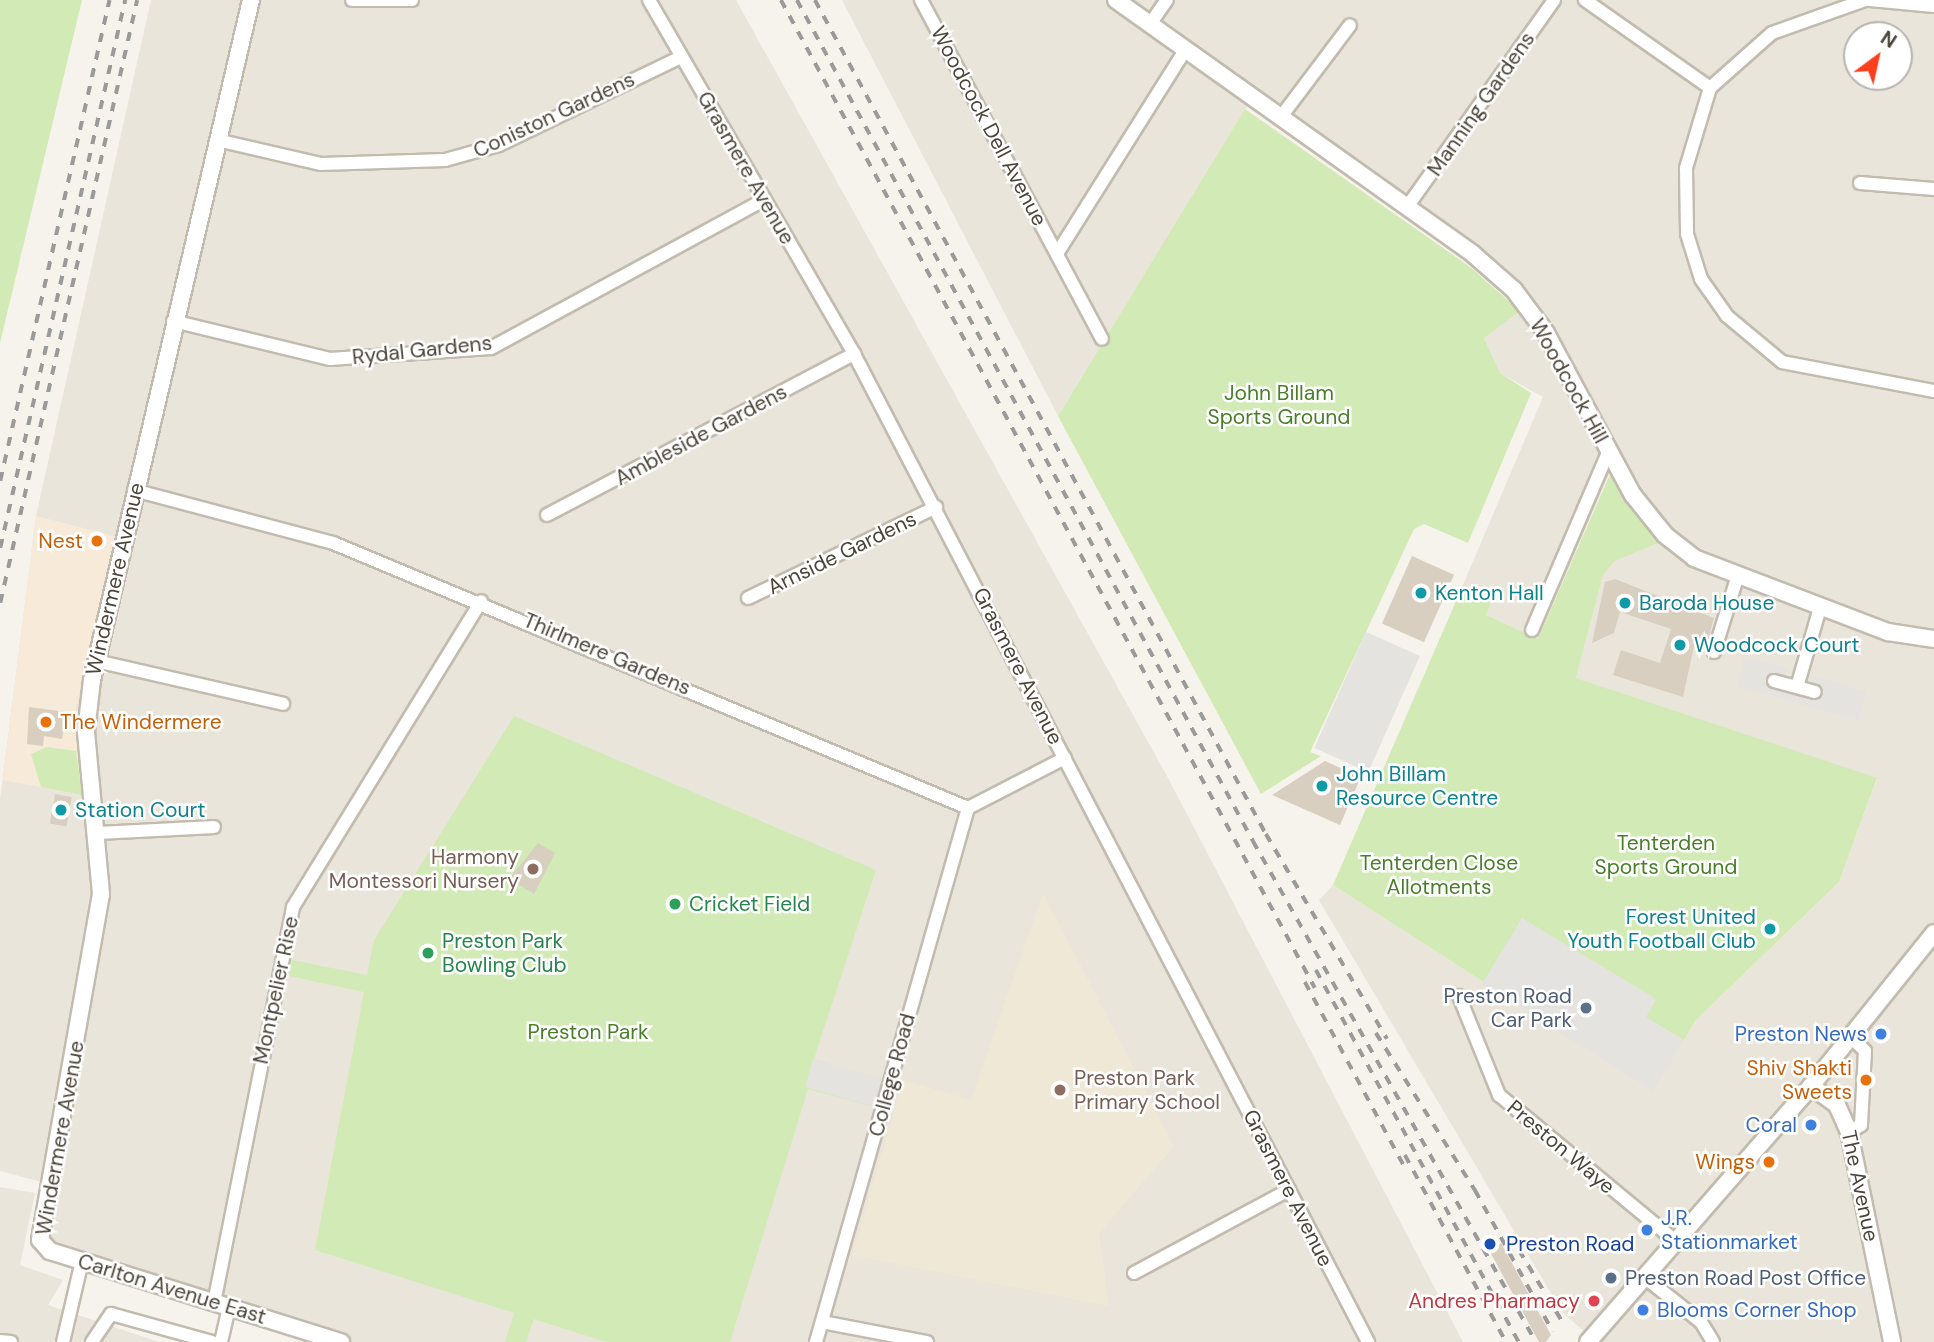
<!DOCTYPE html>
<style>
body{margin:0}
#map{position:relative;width:1934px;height:1342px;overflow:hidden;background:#f6f3ec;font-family:"DM Sans",sans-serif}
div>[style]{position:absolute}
.residential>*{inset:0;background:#eae5da}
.commercial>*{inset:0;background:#f7ead8}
.education>*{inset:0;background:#efe8d6}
.green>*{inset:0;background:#d2eab5}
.parking>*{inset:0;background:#e5e3e0;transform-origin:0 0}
.building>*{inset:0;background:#d8cfc1;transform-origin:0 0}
.roads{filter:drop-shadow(2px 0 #c2bbae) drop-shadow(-2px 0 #c2bbae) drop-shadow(0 2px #c2bbae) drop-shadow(0 -2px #c2bbae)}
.minor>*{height:12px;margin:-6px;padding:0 6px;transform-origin:6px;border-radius:6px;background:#fff}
.tertiary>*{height:16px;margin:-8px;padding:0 8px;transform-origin:8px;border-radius:8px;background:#fff}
.rail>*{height:3.5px;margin-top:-1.75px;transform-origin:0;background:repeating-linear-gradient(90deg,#9a9a9a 0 9px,transparent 0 18px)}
.dots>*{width:19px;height:19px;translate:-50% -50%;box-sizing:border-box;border:4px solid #fff;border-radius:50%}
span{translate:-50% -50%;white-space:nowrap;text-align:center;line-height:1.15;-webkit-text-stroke:5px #fff;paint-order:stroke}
.street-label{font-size:21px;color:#4b4439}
.park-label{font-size:21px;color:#4a7f2a}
.food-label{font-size:21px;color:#c56008}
.right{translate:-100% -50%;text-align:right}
.left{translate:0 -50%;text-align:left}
.culture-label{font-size:21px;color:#0d838f}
.education-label{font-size:21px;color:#785e54}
.leisure-label{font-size:21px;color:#27864d}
.service-label{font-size:21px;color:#4e5e75}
.shop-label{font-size:21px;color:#366cbe}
.transit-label{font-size:21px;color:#164399}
.health-label{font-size:21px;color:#be3a42}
.north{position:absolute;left:1843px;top:21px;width:70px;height:70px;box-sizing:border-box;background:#fff;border:2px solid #b7b4b0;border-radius:50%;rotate:33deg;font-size:19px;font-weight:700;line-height:28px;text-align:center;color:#4b4439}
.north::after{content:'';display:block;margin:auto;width:24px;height:32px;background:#fc3f1d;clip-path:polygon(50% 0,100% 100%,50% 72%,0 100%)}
</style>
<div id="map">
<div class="residential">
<i style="clip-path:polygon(151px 0,736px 0,1167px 776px,1463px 1342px,312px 1342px,315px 1331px,47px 1249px,61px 1187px,0 1171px,0 800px,36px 516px)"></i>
<i style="clip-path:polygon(evenodd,842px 0,1934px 0,1934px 1342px,1596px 1342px,1562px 1312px,1319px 900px,1333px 885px,1653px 1091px,1696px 1020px,1839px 882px,1877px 779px,1576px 678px,1603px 575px,1615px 561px,1610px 472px,1538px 639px,1485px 615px,1492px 599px,1463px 585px,1543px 397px,1500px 373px,1484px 338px,1532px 301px,1495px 260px,1257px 90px,1058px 416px,842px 0,1857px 35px,1899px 35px,1899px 77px,1857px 77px,1857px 35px)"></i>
<i style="clip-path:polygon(0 1187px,35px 1193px,20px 1265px,63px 1280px,48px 1305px,159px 1342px,0 1342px)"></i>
</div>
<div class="commercial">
<i style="clip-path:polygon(36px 516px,115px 536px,76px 709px,82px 795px,3px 780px)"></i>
</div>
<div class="education">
<i style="clip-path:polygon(1043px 893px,1174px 1146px,1099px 1233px,1109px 1306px,852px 1255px,903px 1080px,971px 1100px)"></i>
</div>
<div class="green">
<i style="clip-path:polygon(0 0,82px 0,0 343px)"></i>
<i style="clip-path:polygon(1245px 109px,1470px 267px,1520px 311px,1484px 338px,1500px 373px,1531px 393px,1468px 543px,1424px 524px,1414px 529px,1310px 752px,1321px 756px,1261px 794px,1058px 416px)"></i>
<i style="clip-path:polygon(1611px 472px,1660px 542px,1615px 561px,1603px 575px,1576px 678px,1877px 778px,1839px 882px,1696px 1020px,1653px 1091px,1333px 885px,1463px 585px,1492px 599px,1486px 615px,1538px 639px)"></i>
<i style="clip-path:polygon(514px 716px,876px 870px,814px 1059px,882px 1079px,874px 1107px,808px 1089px,730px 1342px,606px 1342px,534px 1319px,526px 1342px,505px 1342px,514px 1313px,315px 1250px,364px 992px,289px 976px,292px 960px,367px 975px,374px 940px)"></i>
<i style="clip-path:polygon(47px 747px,76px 751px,82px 795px,41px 787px,31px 754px)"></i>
</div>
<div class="parking">
<i style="left:1366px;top:632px;width:59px;height:127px;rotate:24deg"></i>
<i style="clip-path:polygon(1744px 656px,1788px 669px,1782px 687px,1807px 694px,1812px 675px,1866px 692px,1858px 721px,1738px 686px)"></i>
<i style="clip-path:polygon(1522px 918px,1656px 999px,1646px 1017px,1684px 1040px,1653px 1091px,1482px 984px)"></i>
<i style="left:813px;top:1059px;width:72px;height:29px;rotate:16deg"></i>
</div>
<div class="building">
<i style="left:1412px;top:556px;width:46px;height:74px;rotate:24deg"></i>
<i style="clip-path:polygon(1615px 579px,1714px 618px,1708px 640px,1696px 637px,1683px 697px,1613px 675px,1621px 650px,1660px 663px,1671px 629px,1620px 612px,1614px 633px,1592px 643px,1605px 582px)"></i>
<i style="clip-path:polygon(29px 707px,66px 712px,62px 739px,44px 736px,43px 746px,27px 744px)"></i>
<i style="clip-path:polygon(1325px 761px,1361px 777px,1340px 825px,1272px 795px)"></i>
<i style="left:55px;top:794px;width:17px;height:30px;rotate:10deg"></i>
<i style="clip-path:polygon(538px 843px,555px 853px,534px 894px,509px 879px)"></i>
<i style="clip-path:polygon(1501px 1243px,1551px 1335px,1546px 1342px,1539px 1342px,1489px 1250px)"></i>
</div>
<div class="roads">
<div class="minor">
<i style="left:352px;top:0;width:60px"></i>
<i style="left:649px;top:0;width:409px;rotate:59.9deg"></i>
<i style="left:854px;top:354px;width:1114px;rotate:62.51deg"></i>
<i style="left:921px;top:0;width:384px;rotate:61.9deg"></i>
<i style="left:1585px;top:0;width:153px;rotate:35.1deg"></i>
<i style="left:1865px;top:0;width:99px;rotate:160.5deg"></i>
<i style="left:1772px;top:33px;width:83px;rotate:138.4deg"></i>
<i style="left:1710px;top:88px;width:84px;rotate:106.7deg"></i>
<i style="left:1686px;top:168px;width:66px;rotate:89.1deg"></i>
<i style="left:1687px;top:234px;width:47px;rotate:72.7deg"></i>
<i style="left:1701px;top:279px;width:45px;rotate:54.9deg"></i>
<i style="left:1727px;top:316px;width:72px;rotate:39.9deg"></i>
<i style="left:1782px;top:362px;width:155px;rotate:10.8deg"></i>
<i style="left:1870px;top:0;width:64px;rotate:5.4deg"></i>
<i style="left:1150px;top:24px;width:29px;rotate:-55deg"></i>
<i style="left:1280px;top:118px;width:116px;rotate:-53deg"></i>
<i style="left:217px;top:140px;width:107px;rotate:13deg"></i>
<i style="left:321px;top:164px;width:124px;rotate:-1.8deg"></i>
<i style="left:445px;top:160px;width:56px;rotate:-15.5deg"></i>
<i style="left:499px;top:145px;width:202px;rotate:-25.8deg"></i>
<i style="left:1860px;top:183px;width:74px;rotate:4.6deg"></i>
<i style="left:1407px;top:207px;width:254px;rotate:-54.6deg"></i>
<i style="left:1058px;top:252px;width:239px;rotate:-57.8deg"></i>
<i style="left:173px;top:321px;width:162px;rotate:13.6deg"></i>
<i style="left:330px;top:359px;width:161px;rotate:-3.9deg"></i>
<i style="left:491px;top:348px;width:311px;rotate:-28.5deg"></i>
<i style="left:134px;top:490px;width:206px;rotate:14.9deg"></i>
<i style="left:333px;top:543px;width:688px;rotate:22.65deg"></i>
<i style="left:968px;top:808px;width:109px;rotate:-27.3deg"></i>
<i style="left:547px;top:515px;width:347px;rotate:-27.7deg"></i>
<i style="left:748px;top:598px;width:209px;rotate:-25.8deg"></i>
<i style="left:1532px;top:630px;width:193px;rotate:-66.8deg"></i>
<i style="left:1714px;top:652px;width:77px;rotate:-72.7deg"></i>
<i style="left:96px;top:661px;width:192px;rotate:12.9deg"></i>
<i style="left:1774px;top:681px;width:42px;rotate:15deg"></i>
<i style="left:1797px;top:687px;width:82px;rotate:-73.8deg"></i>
<i style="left:99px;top:833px;width:115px;rotate:-3deg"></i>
<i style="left:1459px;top:996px;width:107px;rotate:68deg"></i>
<i style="left:1499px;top:1095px;width:227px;rotate:39.6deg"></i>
<i style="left:1849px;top:1132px;width:14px;rotate:-30deg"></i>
<i style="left:1861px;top:1125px;width:74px;rotate:-86.9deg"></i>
<i style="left:1865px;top:1051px;width:20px;rotate:-135deg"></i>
<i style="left:1134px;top:1273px;width:176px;rotate:-28.2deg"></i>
<i style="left:1643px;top:1276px;width:74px;rotate:38.4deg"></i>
<i style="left:1701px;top:1322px;width:23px;rotate:59deg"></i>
<i style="left:214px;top:1303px;width:404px;rotate:-78.7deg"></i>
<i style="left:293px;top:907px;width:359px;rotate:-58.4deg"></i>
<i style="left:822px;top:1322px;width:107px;rotate:10.8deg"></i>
<i style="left:0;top:1341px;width:11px;rotate:5deg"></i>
<i style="left:63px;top:1342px;width:83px;rotate:-76.8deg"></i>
<i style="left:92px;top:1342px;width:34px;rotate:-56deg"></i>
<i style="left:111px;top:1314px;width:105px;rotate:15.5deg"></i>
<i style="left:221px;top:1342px;width:35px;rotate:-77deg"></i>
<i style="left:816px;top:1342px;width:555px;rotate:-74.11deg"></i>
</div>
<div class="tertiary">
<i style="left:251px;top:0;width:698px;rotate:103.16deg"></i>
<i style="left:92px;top:680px;width:52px;rotate:96.6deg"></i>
<i style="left:86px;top:732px;width:163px;rotate:84.7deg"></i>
<i style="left:101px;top:894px;width:351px;rotate:100deg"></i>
<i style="left:40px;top:1240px;width:15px;rotate:48deg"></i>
<i style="left:50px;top:1251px;width:305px;rotate:17.4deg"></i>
<i style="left:1116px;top:0;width:438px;rotate:35.4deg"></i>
<i style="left:1473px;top:254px;width:55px;rotate:41.3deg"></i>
<i style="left:1514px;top:290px;width:54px;rotate:53.3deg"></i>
<i style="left:1546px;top:333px;width:184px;rotate:61.8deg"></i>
<i style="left:1633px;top:495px;width:51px;rotate:51.3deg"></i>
<i style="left:1665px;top:535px;width:37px;rotate:38deg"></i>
<i style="left:1694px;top:558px;width:208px;rotate:20.9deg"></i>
<i style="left:1888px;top:632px;width:47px;rotate:8.7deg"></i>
<i style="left:1811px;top:1086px;width:32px;rotate:36deg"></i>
<i style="left:1837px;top:1105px;width:30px;rotate:66deg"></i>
<i style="left:1849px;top:1132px;width:214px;rotate:78.4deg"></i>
<i style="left:1588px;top:1342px;width:340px;rotate:-48.9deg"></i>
<i style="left:1811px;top:1086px;width:196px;rotate:-51.2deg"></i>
</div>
</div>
<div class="rail">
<i style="left:781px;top:0;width:1123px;rotate:61.61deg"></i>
<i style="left:797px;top:0;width:957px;rotate:61.53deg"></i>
<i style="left:1253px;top:841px;width:575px;rotate:60.54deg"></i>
<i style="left:815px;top:0;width:948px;rotate:61.6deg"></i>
<i style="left:1266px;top:834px;width:238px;rotate:59.4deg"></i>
<i style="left:0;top:481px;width:493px;rotate:-77.2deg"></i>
<i style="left:0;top:548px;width:562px;rotate:-77.15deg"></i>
<i style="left:0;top:603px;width:618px;rotate:-77.2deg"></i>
<i style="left:1316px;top:970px;width:424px;rotate:61.4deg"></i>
<i style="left:1305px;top:982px;width:209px;rotate:61.7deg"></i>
<i style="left:1376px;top:1033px;width:186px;rotate:57.8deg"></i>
<i style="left:1475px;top:1190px;width:162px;rotate:61.2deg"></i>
<i style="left:1405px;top:1155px;width:213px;rotate:61.6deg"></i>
<i style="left:1519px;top:1250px;width:83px;rotate:58.8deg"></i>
</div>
<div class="dots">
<i style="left:97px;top:541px;background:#e8710a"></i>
<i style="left:1421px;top:593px;background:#0f9aa8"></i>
<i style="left:1625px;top:603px;background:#0f9aa8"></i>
<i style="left:1680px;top:645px;background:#0f9aa8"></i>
<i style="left:46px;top:722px;background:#e8710a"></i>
<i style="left:1322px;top:786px;background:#0f9aa8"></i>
<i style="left:61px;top:810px;background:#0f9aa8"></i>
<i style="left:533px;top:869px;background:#8d6e63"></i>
<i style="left:675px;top:904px;background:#2e9e5b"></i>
<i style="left:1770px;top:929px;background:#0f9aa8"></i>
<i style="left:428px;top:953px;background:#2e9e5b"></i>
<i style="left:1586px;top:1008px;background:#5c6f8a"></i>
<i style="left:1881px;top:1034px;background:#3f7fe0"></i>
<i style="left:1866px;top:1080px;background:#e8710a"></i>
<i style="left:1060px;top:1090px;background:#8d6e63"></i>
<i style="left:1811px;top:1125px;background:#3f7fe0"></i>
<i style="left:1769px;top:1162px;background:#e8710a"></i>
<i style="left:1647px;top:1230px;background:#3f7fe0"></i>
<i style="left:1490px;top:1244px;background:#1a4fb4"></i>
<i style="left:1611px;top:1278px;background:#5c6f8a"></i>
<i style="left:1594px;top:1301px;background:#e0444e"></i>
<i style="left:1643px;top:1310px;background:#3f7fe0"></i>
</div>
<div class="street-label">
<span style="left:1481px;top:104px;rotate:-55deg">Manning Gardens</span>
<span style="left:554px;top:115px;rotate:-25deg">Coniston Gardens</span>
<span style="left:989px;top:126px;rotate:62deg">Woodcock Dell Avenue</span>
<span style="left:746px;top:168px;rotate:60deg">Grasmere Avenue</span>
<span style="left:422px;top:350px;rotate:-6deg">Rydal Gardens</span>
<span style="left:1569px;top:381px;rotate:61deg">Woodcock Hill</span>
<span style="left:701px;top:435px;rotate:-28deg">Ambleside Gardens</span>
<span style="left:842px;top:553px;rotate:-26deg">Arnside Gardens</span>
<span style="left:115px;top:579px;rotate:-77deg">Windermere Avenue</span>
<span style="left:607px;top:654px;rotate:23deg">Thirlmere Gardens</span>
<span style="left:1018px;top:666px;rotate:63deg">Grasmere Avenue</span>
<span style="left:276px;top:990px;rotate:-78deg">Montpelier Rise</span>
<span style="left:892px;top:1075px;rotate:-75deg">College Road</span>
<span style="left:60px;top:1138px;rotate:-80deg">Windermere Avenue</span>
<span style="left:1561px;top:1147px;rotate:40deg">Preston Waye</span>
<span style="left:1860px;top:1186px;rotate:78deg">The Avenue</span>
<span style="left:1288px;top:1188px;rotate:63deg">Grasmere Avenue</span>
<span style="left:172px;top:1289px;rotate:17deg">Carlton Avenue East</span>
</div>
<div class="park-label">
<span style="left:1279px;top:405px">John Billam<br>Sports Ground</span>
<span style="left:1666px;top:855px">Tenterden<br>Sports Ground</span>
<span style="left:1439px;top:875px">Tenterden Close<br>Allotments</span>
<span style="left:588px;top:1032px">Preston Park</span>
</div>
<div class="food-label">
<span class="right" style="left:83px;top:541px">Nest</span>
<span class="left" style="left:60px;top:722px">The Windermere</span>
<span class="right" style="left:1852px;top:1080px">Shiv Shakti<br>Sweets</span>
<span class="right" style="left:1755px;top:1162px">Wings</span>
</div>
<div class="culture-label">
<span class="left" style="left:1435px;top:593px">Kenton Hall</span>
<span class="left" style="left:1639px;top:603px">Baroda House</span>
<span class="left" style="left:1694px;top:645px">Woodcock Court</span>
<span class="left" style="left:1336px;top:786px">John Billam<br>Resource Centre</span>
<span class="left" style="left:75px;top:810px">Station Court</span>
<span class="right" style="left:1756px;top:929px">Forest United<br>Youth Football Club</span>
</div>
<div class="education-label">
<span class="right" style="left:519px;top:869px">Harmony<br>Montessori Nursery</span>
<span class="left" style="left:1074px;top:1090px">Preston Park<br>Primary School</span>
</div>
<div class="leisure-label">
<span class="left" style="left:689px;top:904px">Cricket Field</span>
<span class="left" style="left:442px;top:953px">Preston Park<br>Bowling Club</span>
</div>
<div class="service-label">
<span class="right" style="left:1572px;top:1008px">Preston Road<br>Car Park</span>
<span class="left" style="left:1625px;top:1278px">Preston Road Post Office</span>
</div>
<div class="shop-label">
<span class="right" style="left:1867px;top:1034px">Preston News</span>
<span class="right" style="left:1797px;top:1125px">Coral</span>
<span class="left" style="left:1661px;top:1230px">J.R.<br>Stationmarket</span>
<span class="left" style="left:1657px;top:1310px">Blooms Corner Shop</span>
</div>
<div class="transit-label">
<span class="left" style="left:1506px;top:1244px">Preston Road</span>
</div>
<div class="health-label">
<span class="right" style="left:1580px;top:1301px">Andres Pharmacy</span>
</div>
<div class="north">N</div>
</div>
